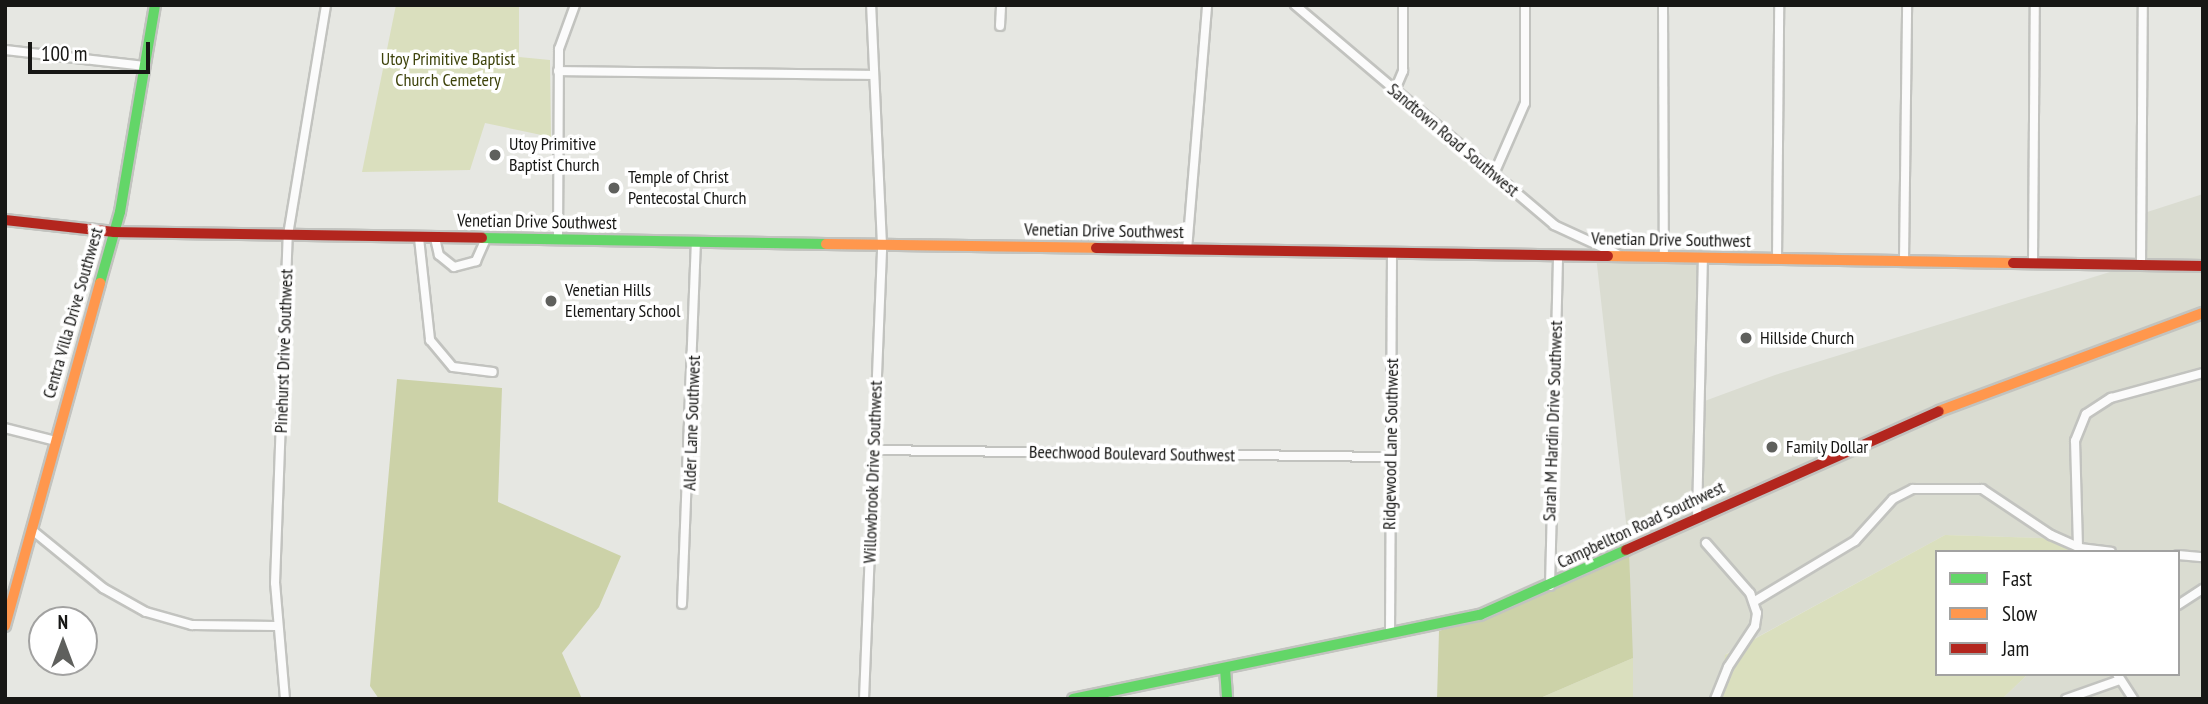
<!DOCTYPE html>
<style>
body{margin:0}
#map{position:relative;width:2208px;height:704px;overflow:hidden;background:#e6e7e2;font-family:"PT Sans Narrow",sans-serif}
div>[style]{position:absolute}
.built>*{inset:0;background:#dadcd1}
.green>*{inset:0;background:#dadfbe}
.forest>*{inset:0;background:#ccd2a8}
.roads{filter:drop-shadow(2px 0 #c2c3bf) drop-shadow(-2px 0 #c2c3bf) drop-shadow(0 2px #c2c3bf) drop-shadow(0 -2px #c2c3bf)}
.street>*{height:8px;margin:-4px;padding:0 4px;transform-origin:4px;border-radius:4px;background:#fbfbfb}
.fast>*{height:10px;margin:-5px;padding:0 5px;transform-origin:5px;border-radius:5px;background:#63d668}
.slow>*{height:10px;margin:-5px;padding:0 5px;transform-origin:5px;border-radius:5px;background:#ff974d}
.jam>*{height:10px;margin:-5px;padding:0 5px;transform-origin:5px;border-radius:5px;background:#b3261e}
.dots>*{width:19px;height:19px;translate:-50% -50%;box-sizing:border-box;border:4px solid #fff;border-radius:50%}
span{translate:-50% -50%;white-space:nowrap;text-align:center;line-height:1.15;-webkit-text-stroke:7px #fff;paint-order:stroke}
.park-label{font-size:18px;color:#3e430b}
.street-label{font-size:18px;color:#171715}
.poi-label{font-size:18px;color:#171715}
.left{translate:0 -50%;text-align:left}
.frame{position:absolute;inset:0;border:7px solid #171715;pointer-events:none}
.legend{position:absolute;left:1935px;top:550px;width:245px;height:126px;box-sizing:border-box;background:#fff;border:2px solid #a2a2a1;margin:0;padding:9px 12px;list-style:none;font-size:21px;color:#171715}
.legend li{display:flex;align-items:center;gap:14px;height:35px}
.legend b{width:35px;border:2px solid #a2a2a1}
.north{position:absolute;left:28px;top:606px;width:70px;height:70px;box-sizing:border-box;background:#fff;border:2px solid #a2a2a1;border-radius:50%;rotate:0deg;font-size:19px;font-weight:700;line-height:28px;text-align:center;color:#171715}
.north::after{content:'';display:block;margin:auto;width:24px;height:32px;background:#5f605d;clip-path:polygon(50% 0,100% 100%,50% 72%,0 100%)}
.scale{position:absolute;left:28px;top:42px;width:122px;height:32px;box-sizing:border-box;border:4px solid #171715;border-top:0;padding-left:9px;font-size:21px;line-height:24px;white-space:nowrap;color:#171715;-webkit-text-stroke:5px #fff;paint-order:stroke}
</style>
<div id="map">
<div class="built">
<i style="clip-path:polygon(2203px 194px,2203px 699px,2002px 699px,2028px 674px,2178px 674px,2178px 552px,2071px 552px,2072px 539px,1945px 535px,1726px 654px,1721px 699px,1633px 699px,1629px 549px,1596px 256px,1706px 260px,1702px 402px,1775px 375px,2136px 264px,2138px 215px)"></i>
</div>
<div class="green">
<i style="clip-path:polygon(396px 5px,519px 5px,519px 57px,550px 60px,551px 137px,485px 123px,470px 170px,362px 172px)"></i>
<i style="clip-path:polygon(1945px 535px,2072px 539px,2071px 552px,1937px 552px,1937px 674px,2028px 674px,2002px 699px,1721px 699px,1725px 655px)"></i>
<i style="clip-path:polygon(1633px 658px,1633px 699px,1538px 699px)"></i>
</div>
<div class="forest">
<i style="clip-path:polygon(397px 379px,502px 388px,498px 502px,621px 556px,599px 607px,562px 653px,582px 699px,379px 699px,370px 686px)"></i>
<i style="clip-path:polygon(1629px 549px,1633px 658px,1538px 699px,1437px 699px,1439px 631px,1498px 611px)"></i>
</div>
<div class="roads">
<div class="street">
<i style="left:1295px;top:5px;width:340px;rotate:40.3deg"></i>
<i style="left:1554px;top:225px;width:69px;rotate:24.7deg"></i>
<i style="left:1663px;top:5px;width:252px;rotate:89.8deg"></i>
<i style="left:1000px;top:26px;width:21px;rotate:-87deg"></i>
<i style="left:5px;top:50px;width:141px;rotate:6.5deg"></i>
<i style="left:558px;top:71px;width:316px;rotate:0.7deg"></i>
<i style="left:1395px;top:90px;width:21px;rotate:-67deg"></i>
<i style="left:1403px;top:71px;width:66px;rotate:-90deg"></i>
<i style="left:1494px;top:174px;width:77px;rotate:-66.4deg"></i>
<i style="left:1525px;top:103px;width:98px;rotate:-90deg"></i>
<i style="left:419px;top:238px;width:103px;rotate:83.8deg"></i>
<i style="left:430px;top:340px;width:35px;rotate:50deg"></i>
<i style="left:453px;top:367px;width:40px;rotate:7.1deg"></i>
<i style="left:435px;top:238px;width:17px;rotate:77deg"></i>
<i style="left:439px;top:255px;width:19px;rotate:39deg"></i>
<i style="left:454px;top:267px;width:23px;rotate:-15deg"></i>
<i style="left:476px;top:261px;width:24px;rotate:-66deg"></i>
<i style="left:558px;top:240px;width:191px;rotate:-89.7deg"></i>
<i style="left:559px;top:49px;width:47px;rotate:-70deg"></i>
<i style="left:1187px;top:250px;width:246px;rotate:-85.3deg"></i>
<i style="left:1777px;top:259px;width:254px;rotate:-89.5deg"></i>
<i style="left:1904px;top:261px;width:256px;rotate:-89.3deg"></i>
<i style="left:2033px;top:262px;width:257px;rotate:-89.6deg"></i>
<i style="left:2141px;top:264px;width:259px;rotate:-89.6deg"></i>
<i style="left:5px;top:428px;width:53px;rotate:14.3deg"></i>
<i style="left:874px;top:450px;width:516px;rotate:0.78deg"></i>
<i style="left:1697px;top:519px;width:261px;rotate:-88.7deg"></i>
<i style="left:32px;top:530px;width:92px;rotate:39.2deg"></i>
<i style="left:103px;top:588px;width:49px;rotate:29.2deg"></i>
<i style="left:146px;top:612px;width:48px;rotate:15.8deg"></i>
<i style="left:192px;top:625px;width:84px;rotate:0.7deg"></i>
<i style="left:1706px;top:543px;width:67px;rotate:48.7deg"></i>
<i style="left:1750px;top:593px;width:21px;rotate:71deg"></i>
<i style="left:1757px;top:613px;width:13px;rotate:99deg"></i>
<i style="left:1755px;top:626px;width:49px;rotate:123.4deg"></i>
<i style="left:1728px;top:667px;width:35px;rotate:112deg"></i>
<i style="left:2080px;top:552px;width:4px;rotate:-90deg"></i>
<i style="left:2080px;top:548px;width:31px;rotate:7deg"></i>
<i style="left:2178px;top:555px;width:25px;rotate:5deg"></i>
<i style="left:1550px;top:586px;width:330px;rotate:-88.6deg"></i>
<i style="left:1755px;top:601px;width:117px;rotate:-31deg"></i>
<i style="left:1855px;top:541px;width:57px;rotate:-47.9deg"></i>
<i style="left:1893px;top:499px;width:22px;rotate:-27deg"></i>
<i style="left:1913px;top:489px;width:69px"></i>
<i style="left:1982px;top:489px;width:83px;rotate:33.7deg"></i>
<i style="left:2051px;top:535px;width:30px;rotate:24deg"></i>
<i style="left:2078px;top:547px;width:106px;rotate:-91.6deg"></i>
<i style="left:2075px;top:441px;width:29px;rotate:-68deg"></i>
<i style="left:2086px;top:414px;width:30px;rotate:-33deg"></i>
<i style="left:2111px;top:398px;width:95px;rotate:-15.2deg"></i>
<i style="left:682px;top:604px;width:362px;rotate:-87.8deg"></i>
<i style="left:2178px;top:605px;width:30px;rotate:-33deg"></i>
<i style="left:1390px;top:634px;width:381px;rotate:-89.7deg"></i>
<i style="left:2117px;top:674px;width:30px;rotate:57deg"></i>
<i style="left:285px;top:699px;width:116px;rotate:-94.9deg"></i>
<i style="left:275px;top:583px;width:348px;rotate:-87.9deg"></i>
<i style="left:288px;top:235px;width:233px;rotate:-80.6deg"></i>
<i style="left:864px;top:699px;width:454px;rotate:-87.7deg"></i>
<i style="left:882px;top:245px;width:240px;rotate:-92.6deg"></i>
<i style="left:2066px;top:699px;width:57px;rotate:-19.4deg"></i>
</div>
<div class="fast">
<i style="left:482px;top:238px;width:344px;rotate:1deg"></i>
<i style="left:100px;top:283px;width:74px;rotate:-74.3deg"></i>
<i style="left:120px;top:212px;width:210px;rotate:-80.4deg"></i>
<i style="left:1225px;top:668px;width:31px;rotate:86deg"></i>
<i style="left:1073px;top:699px;width:416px;rotate:-11.7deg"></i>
<i style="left:1480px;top:615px;width:160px;rotate:-24deg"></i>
</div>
<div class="slow">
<i style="left:826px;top:244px;width:270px;rotate:0.8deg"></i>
<i style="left:1608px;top:256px;width:405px;rotate:1deg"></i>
<i style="left:1939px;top:411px;width:282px;rotate:-20.4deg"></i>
<i style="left:5px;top:626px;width:356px;rotate:-74.5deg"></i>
</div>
<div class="jam">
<i style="left:5px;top:220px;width:110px;rotate:6.3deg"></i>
<i style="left:114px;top:232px;width:368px;rotate:0.9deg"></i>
<i style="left:1096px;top:248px;width:512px;rotate:0.9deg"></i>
<i style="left:2013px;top:263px;width:190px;rotate:0.9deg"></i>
<i style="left:1626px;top:550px;width:342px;rotate:-23.9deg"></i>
</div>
</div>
<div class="dots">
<i style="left:495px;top:155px;background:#5f605d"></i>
<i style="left:614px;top:188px;background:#5f605d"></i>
<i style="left:551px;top:301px;background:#5f605d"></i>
<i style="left:1746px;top:338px;background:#5f605d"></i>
<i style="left:1772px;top:447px;background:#5f605d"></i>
</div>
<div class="park-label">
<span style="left:448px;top:70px">Utoy Primitive Baptist<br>Church Cemetery</span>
</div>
<div class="street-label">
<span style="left:1453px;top:140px;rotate:40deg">Sandtown Road Southwest</span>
<span style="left:537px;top:222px;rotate:1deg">Venetian Drive Southwest</span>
<span style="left:1104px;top:231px;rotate:1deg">Venetian Drive Southwest</span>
<span style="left:1671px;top:240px;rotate:1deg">Venetian Drive Southwest</span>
<span style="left:73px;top:313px;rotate:-74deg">Centra Villa Drive Southwest</span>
<span style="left:284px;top:351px;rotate:-88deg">Pinehurst Drive Southwest</span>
<span style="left:1553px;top:421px;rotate:-88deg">Sarah M Hardin Drive Southwest</span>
<span style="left:692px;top:423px;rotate:-88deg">Alder Lane Southwest</span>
<span style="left:1391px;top:444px;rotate:-89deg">Ridgewood Lane Southwest</span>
<span style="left:1132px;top:454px;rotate:1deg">Beechwood Boulevard Southwest</span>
<span style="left:873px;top:472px;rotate:-88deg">Willowbrook Drive Southwest</span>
<span style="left:1641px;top:525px;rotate:-25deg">Campbellton Road Southwest</span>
</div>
<div class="poi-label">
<span class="left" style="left:509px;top:155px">Utoy Primitive<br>Baptist Church</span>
<span class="left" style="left:628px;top:188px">Temple of Christ<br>Pentecostal Church</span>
<span class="left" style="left:565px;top:301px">Venetian Hills<br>Elementary School</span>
<span class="left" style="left:1760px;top:338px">Hillside Church</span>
<span class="left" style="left:1786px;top:447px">Family Dollar</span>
</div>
<div class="frame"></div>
<ul class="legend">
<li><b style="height:9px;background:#63d668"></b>Fast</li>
<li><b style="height:9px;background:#ff974d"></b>Slow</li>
<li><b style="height:9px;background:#b3261e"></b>Jam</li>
</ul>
<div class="north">N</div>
<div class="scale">100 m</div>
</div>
